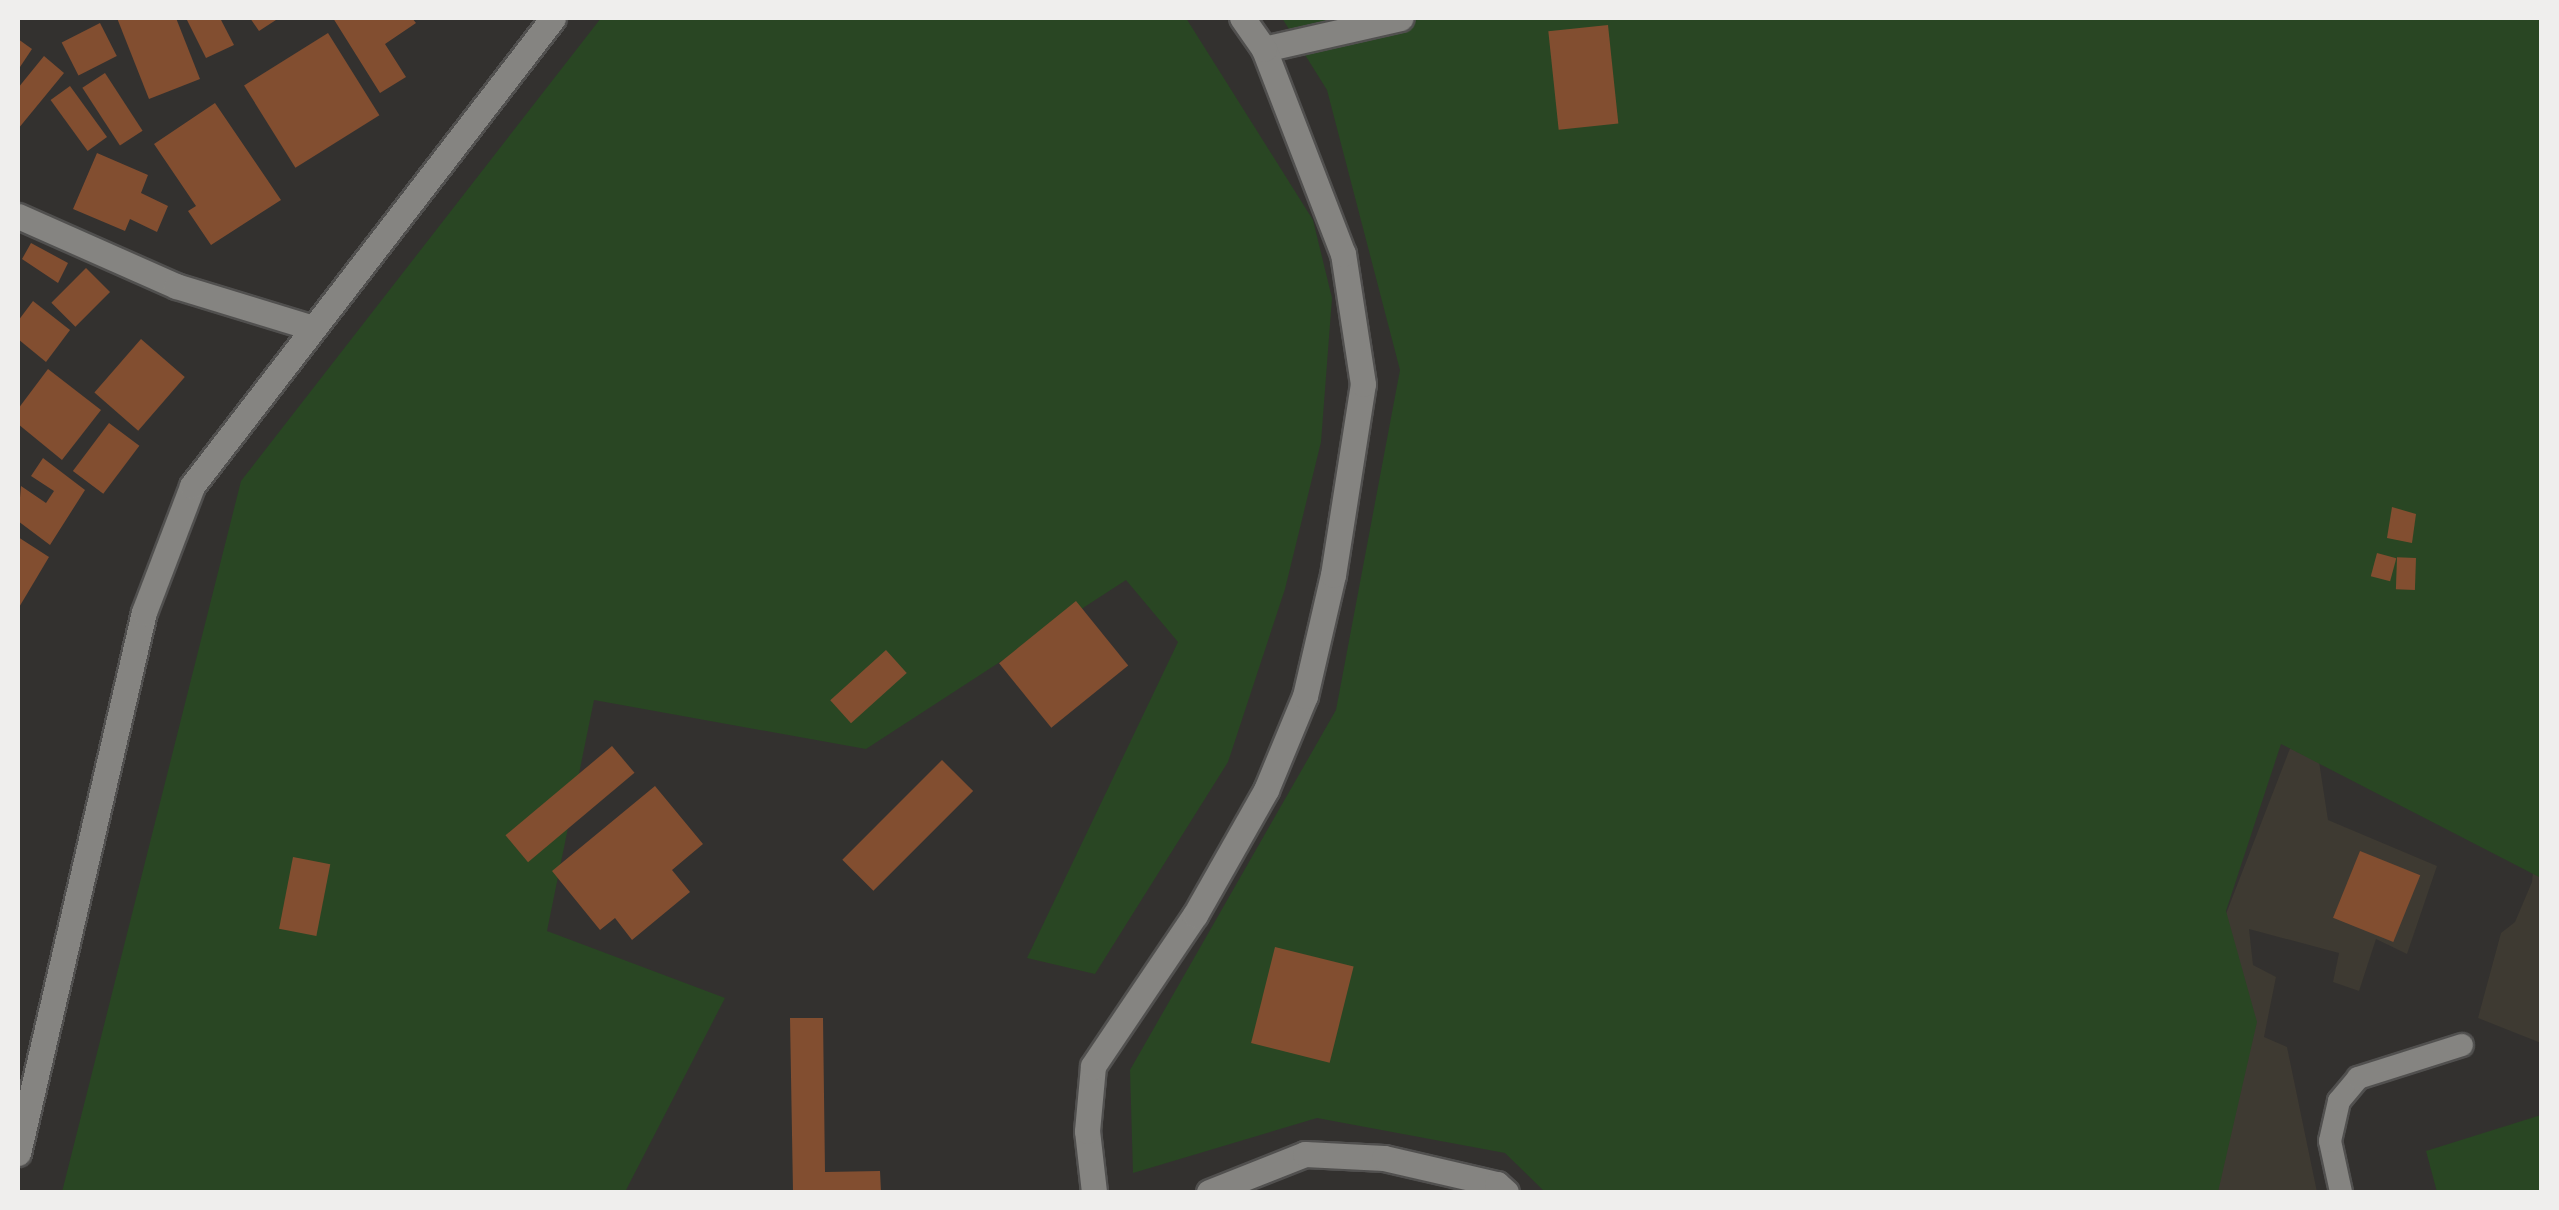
<!DOCTYPE html>
<style>
body{margin:0}
#map{position:relative;width:2559px;height:1210px;overflow:hidden;background:#33312f;font-family:Commissioner,sans-serif}
div>[style]{position:absolute}
.built>*{inset:0;background:#3e3a32}
.green>*{inset:0;background:#294623}
.building>*{inset:0;background:#824e30;transform-origin:0 0}
.roads{filter:drop-shadow(2px 0 #51504f) drop-shadow(-2px 0 #51504f) drop-shadow(0 2px #51504f) drop-shadow(0 -2px #51504f)}
.lane>*{height:22px;margin:-11px;padding:0 11px;transform-origin:11px;border-radius:11px;background:#858481}
.street>*{height:25px;margin:-12.5px;padding:0 12.5px;transform-origin:12.5px;border-radius:12.5px;background:#858481}
span{translate:-50% -50%;white-space:nowrap;text-align:center;line-height:1.15;-webkit-text-stroke:8px #1a1918;paint-order:stroke}
.frame{position:absolute;inset:0;border:20px solid #efeeed;pointer-events:none}
</style>
<div id="map">
<div class="built">
<i style="clip-path:polygon(2296px 733px,2316px 742px,2328px 820px,2437px 866px,2407px 954px,2376px 939px,2359px 991px,2333px 982px,2339px 953px,2249px 929px,2253px 965px,2276px 977px,2264px 1037px,2287px 1047px,2317px 1192px,2214px 1192px,2219px 932px)"></i>
<i style="clip-path:polygon(2536px 840px,2541px 841px,2541px 1043px,2478px 1018px,2501px 933px,2515px 922px,2532px 882px)"></i>
</div>
<div class="green">
<i style="clip-path:polygon(601px 18px,1186px 18px,1313px 220px,1332px 298px,1321px 442px,1285px 589px,1228px 762px,1095px 974px,1027px 958px,1178px 642px,1126px 580px,866px 749px,594px 700px,547px 931px,725px 998px,625px 1192px,62px 1192px,241px 481px)"></i>
<i style="clip-path:polygon(1282px 18px,2541px 18px,2541px 878px,2281px 744px,2226px 911px,2257px 1022px,2218px 1192px,1545px 1192px,1505px 1153px,1317px 1118px,1133px 1173px,1130px 1070px,1336px 710px,1400px 370px,1327px 90px)"></i>
<i style="clip-path:polygon(2541px 1115px,2541px 1192px,2437px 1192px,2426px 1151px)"></i>
</div>
<div class="building">
<i style="clip-path:polygon(117px 18px,176px 18px,200px 79px,149px 99px)"></i>
<i style="clip-path:polygon(186px 18px,220px 18px,234px 45px,206px 58px)"></i>
<i style="clip-path:polygon(250px 18px,279px 18px,259px 31px)"></i>
<i style="clip-path:polygon(333px 18px,412px 18px,416px 23px,385px 44px,406px 77px,380px 93px)"></i>
<i style="left:100px;top:23px;width:37px;height:43px;rotate:63deg"></i>
<i style="left:1608px;top:25px;width:99px;height:60px;rotate:84deg"></i>
<i style="left:328px;top:33px;width:97px;height:99px;rotate:58deg"></i>
<i style="clip-path:polygon(18px 39px,32px 49px,18px 70px)"></i>
<i style="clip-path:polygon(44px 56px,64px 73px,18px 129px,18px 88px)"></i>
<i style="left:105px;top:73px;width:69px;height:27px;rotate:57deg"></i>
<i style="left:70px;top:86px;width:63px;height:24px;rotate:54deg"></i>
<i style="clip-path:polygon(215px 103px,281px 200px,211px 245px,188px 211px,196px 206px,154px 144px)"></i>
<i style="clip-path:polygon(97px 153px,148px 175px,141px 193px,168px 206px,157px 232px,130px 219px,125px 231px,73px 209px)"></i>
<i style="clip-path:polygon(31px 243px,68px 263px,58px 283px,22px 259px)"></i>
<i style="left:86px;top:268px;width:34px;height:49px;rotate:45deg"></i>
<i style="clip-path:polygon(33px 301px,70px 330px,46px 362px,18px 339px,18px 321px)"></i>
<i style="left:141px;top:339px;width:58px;height:71px;rotate:41deg"></i>
<i style="clip-path:polygon(48px 369px,101px 410px,62px 460px,18px 424px,18px 409px)"></i>
<i style="left:109px;top:423px;width:38px;height:60px;rotate:37deg"></i>
<i style="clip-path:polygon(43px 458px,85px 490px,50px 545px,18px 521px,21px 486px,46px 503px,54px 491px,31px 476px)"></i>
<i style="clip-path:polygon(2392px 507px,2416px 514px,2412px 543px,2387px 538px)"></i>
<i style="clip-path:polygon(18px 537px,49px 557px,18px 609px)"></i>
<i style="left:2377px;top:553px;width:20px;height:24px;rotate:15deg"></i>
<i style="left:2416px;top:558px;width:32px;height:19px;rotate:92deg"></i>
<i style="left:1076px;top:601px;width:83px;height:99px;rotate:51deg"></i>
<i style="left:886px;top:650px;width:31px;height:75px;rotate:48deg"></i>
<i style="left:612px;top:746px;width:35px;height:139px;rotate:50deg"></i>
<i style="left:942px;top:760px;width:44px;height:141px;rotate:45deg"></i>
<i style="clip-path:polygon(655px 786px,703px 844px,672px 870px,690px 892px,632px 940px,615px 918px,600px 930px,552px 871px)"></i>
<i style="left:2360px;top:851px;width:65px;height:72px;rotate:22deg"></i>
<i style="left:293px;top:857px;width:38px;height:73px;rotate:11deg"></i>
<i style="left:1275px;top:947px;width:81px;height:99px;rotate:14deg"></i>
<i style="clip-path:polygon(790px 1018px,823px 1018px,825px 1172px,880px 1171px,881px 1192px,793px 1192px)"></i>
</div>
<div class="roads">
<div class="lane">
<i style="left:2341px;top:1192px;width:52px;rotate:-102.2deg"></i>
<i style="left:2330px;top:1141px;width:41px;rotate:-77.3deg"></i>
<i style="left:2339px;top:1101px;width:30px;rotate:-50deg"></i>
<i style="left:2358px;top:1078px;width:109px;rotate:-17.6deg"></i>
</div>
<div class="street">
<i style="left:1264px;top:49px;width:140px;rotate:-12.8deg"></i>
<i style="left:18px;top:216px;width:173px;rotate:23.9deg"></i>
<i style="left:176px;top:286px;width:140px;rotate:17deg"></i>
<i style="left:18px;top:1153px;width:555px;rotate:-76.89deg"></i>
<i style="left:144px;top:612px;width:135px;rotate:-69.1deg"></i>
<i style="left:192px;top:486px;width:591px;rotate:-52.35deg"></i>
<i style="left:1094px;top:1192px;width:61px;rotate:-96.5deg"></i>
<i style="left:1087px;top:1131px;width:65px;rotate:-84.7deg"></i>
<i style="left:1093px;top:1066px;width:182px;rotate:-56deg"></i>
<i style="left:1195px;top:915px;width:144px;rotate:-60.4deg"></i>
<i style="left:1266px;top:790px;width:102px;rotate:-67.5deg"></i>
<i style="left:1305px;top:696px;width:124px;rotate:-77deg"></i>
<i style="left:1333px;top:575px;width:193px;rotate:-81.1deg"></i>
<i style="left:1363px;top:384px;width:132px;rotate:-98.7deg"></i>
<i style="left:1343px;top:254px;width:220px;rotate:-111.1deg"></i>
<i style="left:1264px;top:49px;width:38px;rotate:-125deg"></i>
<i style="left:1209px;top:1192px;width:103px;rotate:-21.6deg"></i>
<i style="left:1305px;top:1154px;width:79px;rotate:2.9deg"></i>
<i style="left:1384px;top:1158px;width:116px;rotate:13deg"></i>
<i style="left:1497px;top:1184px;width:12px;rotate:42deg"></i>
</div>
</div>
<div class="frame"></div>
</div>
